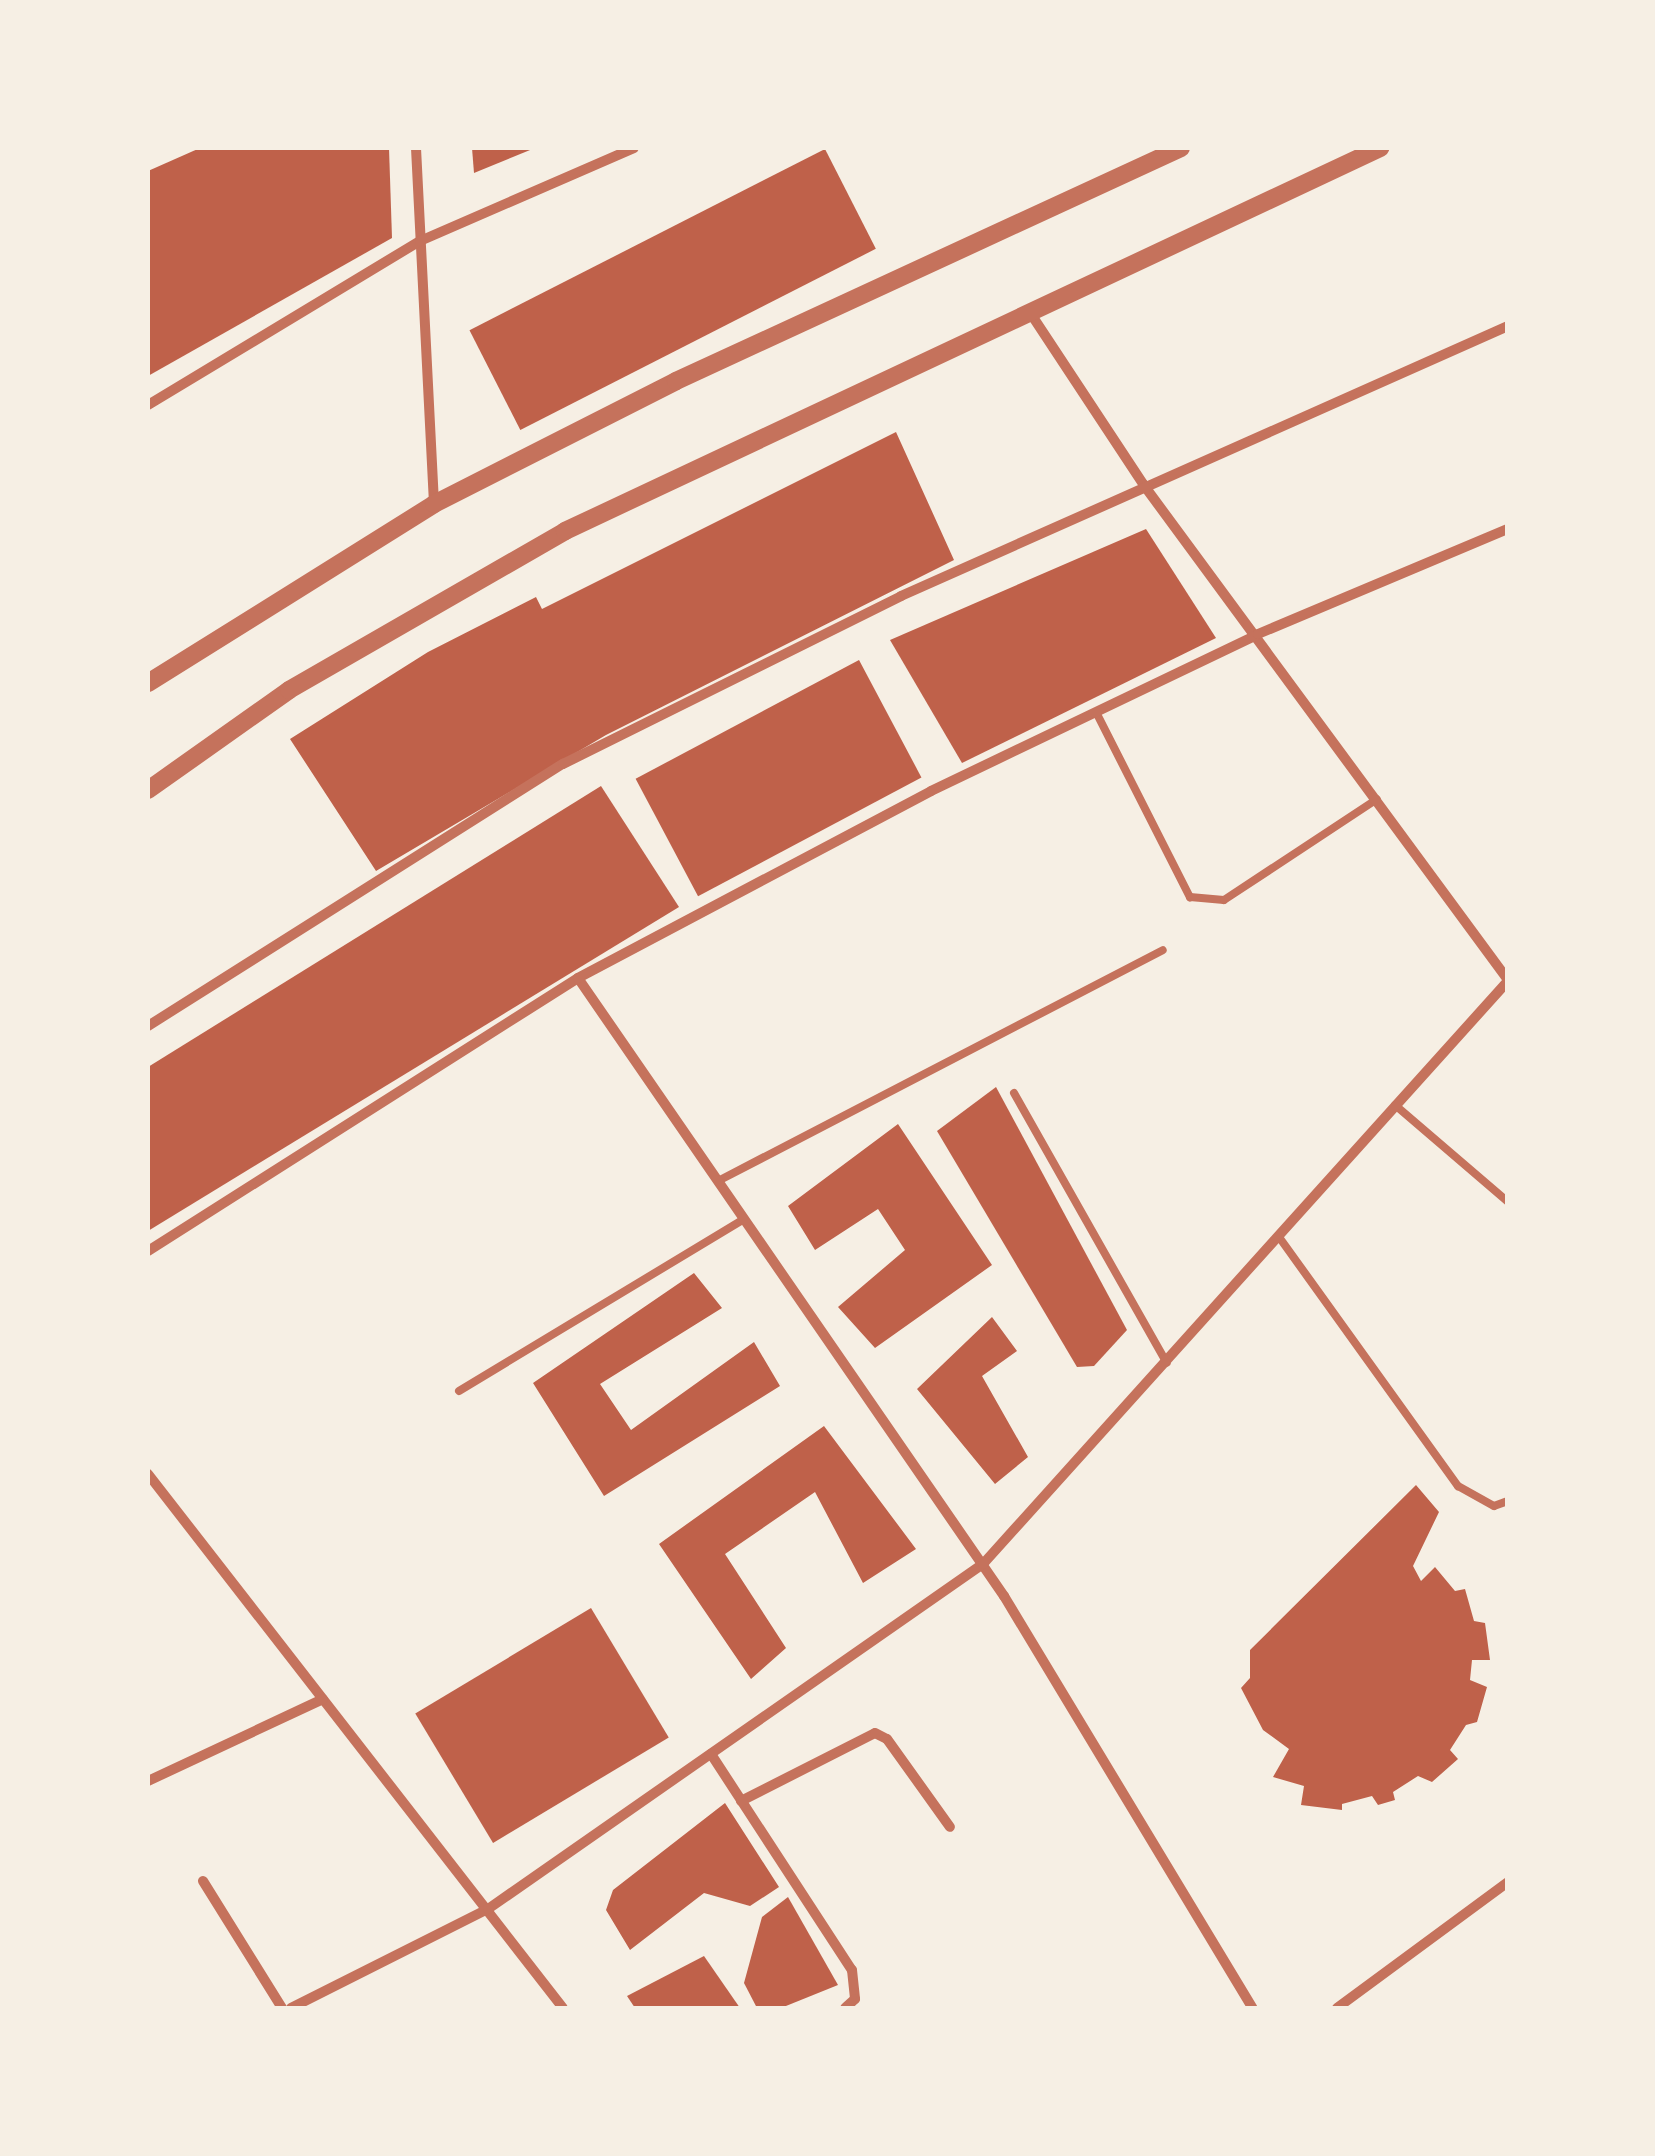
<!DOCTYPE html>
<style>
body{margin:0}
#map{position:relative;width:1655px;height:2156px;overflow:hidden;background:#f6efe4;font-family:Rubik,sans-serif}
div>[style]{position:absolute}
.building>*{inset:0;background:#bf614a;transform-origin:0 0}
.service>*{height:8px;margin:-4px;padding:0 4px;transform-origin:4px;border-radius:4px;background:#c5725c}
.minor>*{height:10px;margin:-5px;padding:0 5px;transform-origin:5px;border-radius:5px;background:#c5725c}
.tertiary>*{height:18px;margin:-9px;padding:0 9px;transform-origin:9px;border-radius:9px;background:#c5725c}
span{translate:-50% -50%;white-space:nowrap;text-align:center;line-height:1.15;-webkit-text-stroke:10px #f6efe4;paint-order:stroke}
.frame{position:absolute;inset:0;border:150px solid #f6efe4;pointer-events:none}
</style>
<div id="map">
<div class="building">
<i style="clip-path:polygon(200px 148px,389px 148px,392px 238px,148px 376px,148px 171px)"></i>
<i style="clip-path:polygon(472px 148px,535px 148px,474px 173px)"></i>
<i style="left:825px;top:149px;width:112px;height:399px;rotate:63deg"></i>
<i style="clip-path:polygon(896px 432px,954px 560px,606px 735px,376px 871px,290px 739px,428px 652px,536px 597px,542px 609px)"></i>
<i style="clip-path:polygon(1146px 529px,1216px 638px,962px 763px,890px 640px)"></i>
<i style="left:859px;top:660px;width:133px;height:253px;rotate:62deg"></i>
<i style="clip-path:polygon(601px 786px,679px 907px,148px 1231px,148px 1067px)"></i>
<i style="clip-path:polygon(996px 1087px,1127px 1330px,1094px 1366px,1077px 1367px,937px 1131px)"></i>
<i style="clip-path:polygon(898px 1124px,992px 1265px,875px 1348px,838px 1307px,905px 1250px,878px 1209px,815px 1250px,788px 1206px)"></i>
<i style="clip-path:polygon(694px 1273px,722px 1308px,600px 1384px,631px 1430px,754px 1342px,780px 1386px,604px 1496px,533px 1383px)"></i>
<i style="clip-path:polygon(992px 1317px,1017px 1351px,982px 1376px,1028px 1457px,995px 1484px,917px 1389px)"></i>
<i style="clip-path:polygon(824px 1426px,916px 1549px,863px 1583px,815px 1492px,725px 1554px,786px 1648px,751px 1679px,659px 1544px)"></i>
<i style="clip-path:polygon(1416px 1485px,1439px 1512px,1413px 1566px,1421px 1581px,1435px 1567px,1455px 1591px,1465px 1589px,1474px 1621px,1485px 1623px,1490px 1660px,1472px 1660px,1470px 1680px,1487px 1687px,1477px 1722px,1466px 1725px,1450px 1750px,1458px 1759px,1432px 1782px,1418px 1776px,1393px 1792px,1395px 1800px,1378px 1805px,1372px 1796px,1342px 1804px,1342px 1810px,1301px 1805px,1304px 1786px,1273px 1777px,1289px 1749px,1263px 1730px,1241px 1688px,1250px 1678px,1250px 1650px)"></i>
<i style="left:591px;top:1608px;width:151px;height:205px;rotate:59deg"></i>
<i style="clip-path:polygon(725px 1803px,779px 1887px,750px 1906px,704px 1893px,630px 1950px,606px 1910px,613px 1890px)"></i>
<i style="clip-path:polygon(788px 1897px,838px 1985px,781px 2008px,757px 2008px,744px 1983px,762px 1917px)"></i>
<i style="clip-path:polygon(704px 1956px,740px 2008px,635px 2008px,627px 1996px)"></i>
</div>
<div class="service">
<i style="left:1096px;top:712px;width:208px;rotate:63.1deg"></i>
<i style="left:1190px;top:897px;width:34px;rotate:5deg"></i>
<i style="left:1224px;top:900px;width:183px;rotate:-33.4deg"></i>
<i style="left:1014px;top:1093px;width:310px;rotate:60.5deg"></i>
<i style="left:1395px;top:1105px;width:149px;rotate:40.6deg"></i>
<i style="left:718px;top:1181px;width:501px;rotate:-27.43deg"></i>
<i style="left:1279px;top:1237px;width:307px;rotate:54.3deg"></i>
<i style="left:1458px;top:1486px;width:41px;rotate:29.1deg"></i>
<i style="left:1494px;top:1506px;width:15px;rotate:-20deg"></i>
<i style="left:459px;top:1391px;width:333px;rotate:-31.1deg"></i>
</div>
<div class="minor">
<i style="left:416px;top:148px;width:356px;rotate:87.1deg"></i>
<i style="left:1031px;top:314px;width:204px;rotate:56.6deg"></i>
<i style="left:1143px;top:484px;width:616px;rotate:53.65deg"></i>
<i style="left:148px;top:405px;width:318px;rotate:-31.1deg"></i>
<i style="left:420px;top:241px;width:233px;rotate:-23.5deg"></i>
<i style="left:578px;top:978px;width:751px;rotate:55.42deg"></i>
<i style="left:1004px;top:1596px;width:481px;rotate:58.9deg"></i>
<i style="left:148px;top:1026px;width:491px;rotate:-32.3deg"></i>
<i style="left:563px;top:764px;width:377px;rotate:-26.4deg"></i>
<i style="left:901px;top:596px;width:664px;rotate:-23.98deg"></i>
<i style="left:148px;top:1251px;width:509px;rotate:-32.41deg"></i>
<i style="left:578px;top:978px;width:399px;rotate:-27.9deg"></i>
<i style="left:931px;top:791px;width:363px;rotate:-25.6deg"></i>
<i style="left:1258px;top:634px;width:271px;rotate:-22.8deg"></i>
<i style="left:148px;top:1474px;width:676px;rotate:52.15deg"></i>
<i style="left:711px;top:1754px;width:258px;rotate:56.9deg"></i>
<i style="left:852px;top:1970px;width:29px;rotate:84deg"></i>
<i style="left:855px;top:1999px;width:13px;rotate:138deg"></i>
<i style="left:148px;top:1781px;width:193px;rotate:-25.1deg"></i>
<i style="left:741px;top:1801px;width:150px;rotate:-26.9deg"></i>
<i style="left:875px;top:1733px;width:13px;rotate:27deg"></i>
<i style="left:887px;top:1739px;width:108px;rotate:54.4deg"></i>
<i style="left:203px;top:1881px;width:150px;rotate:58.1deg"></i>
<i style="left:291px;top:2008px;width:220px;rotate:-26.7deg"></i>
<i style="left:488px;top:1909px;width:603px;rotate:-34.88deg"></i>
<i style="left:983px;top:1564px;width:785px;rotate:-48deg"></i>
<i style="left:1337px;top:2008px;width:212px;rotate:-36.4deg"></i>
</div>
<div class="tertiary">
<i style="left:148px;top:683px;width:337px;rotate:-32deg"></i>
<i style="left:434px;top:504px;width:271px;rotate:-26.9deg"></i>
<i style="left:676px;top:381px;width:556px;rotate:-24.77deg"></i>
<i style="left:148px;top:790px;width:173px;rotate:-35.3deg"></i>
<i style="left:289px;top:690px;width:319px;rotate:-29.9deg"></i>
<i style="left:565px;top:531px;width:901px;rotate:-25.17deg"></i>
</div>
<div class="frame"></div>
</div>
